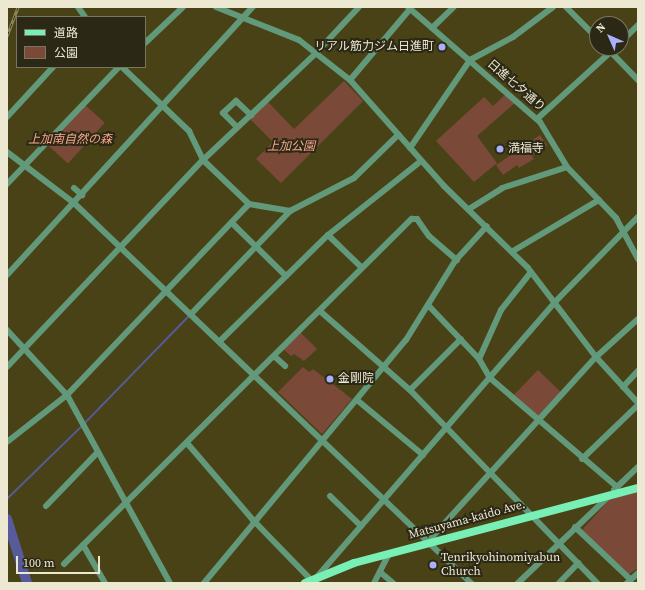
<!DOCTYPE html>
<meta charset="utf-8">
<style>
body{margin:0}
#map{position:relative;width:645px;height:590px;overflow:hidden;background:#494216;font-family:"Source Serif 4","Noto Sans JP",serif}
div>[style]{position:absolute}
.green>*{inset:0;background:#7b4938;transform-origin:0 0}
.stream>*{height:1.5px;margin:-0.75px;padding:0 0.75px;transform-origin:0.75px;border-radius:0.75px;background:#575a9b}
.river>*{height:10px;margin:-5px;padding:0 5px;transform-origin:5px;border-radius:5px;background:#575a9b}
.minor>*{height:6px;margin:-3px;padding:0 3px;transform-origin:3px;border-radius:3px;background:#62997b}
.major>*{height:8px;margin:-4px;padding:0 4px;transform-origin:4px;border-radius:4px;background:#78efb4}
.rail>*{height:3px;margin-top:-1.5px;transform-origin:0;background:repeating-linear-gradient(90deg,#2b2816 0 4.5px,#948e6c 0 9px);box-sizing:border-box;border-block:1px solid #948e6c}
.dots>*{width:11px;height:11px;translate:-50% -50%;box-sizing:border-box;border:2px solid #2b2816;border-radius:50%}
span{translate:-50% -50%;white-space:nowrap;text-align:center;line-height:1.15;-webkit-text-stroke:4px #2b2816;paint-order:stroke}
.poi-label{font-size:12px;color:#ece8d1}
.right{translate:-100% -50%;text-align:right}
.left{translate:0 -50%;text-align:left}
.street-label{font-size:12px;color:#ece8d1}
.park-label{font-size:12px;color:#faa78b;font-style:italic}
.frame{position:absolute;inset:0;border:8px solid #ece8d1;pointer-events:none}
.legend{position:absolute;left:16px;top:16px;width:130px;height:52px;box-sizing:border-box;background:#2b2816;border:1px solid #787561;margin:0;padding:5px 7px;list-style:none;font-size:12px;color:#ece8d1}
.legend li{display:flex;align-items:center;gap:8px;height:20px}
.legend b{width:20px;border:1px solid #787561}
.north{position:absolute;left:589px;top:16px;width:40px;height:40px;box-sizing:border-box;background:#2b2816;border:1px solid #787561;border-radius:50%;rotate:315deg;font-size:11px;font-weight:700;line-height:16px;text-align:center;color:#ece8d1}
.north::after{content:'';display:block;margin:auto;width:14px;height:18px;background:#a9b0fc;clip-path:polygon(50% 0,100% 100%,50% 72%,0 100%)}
.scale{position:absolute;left:16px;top:556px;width:84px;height:18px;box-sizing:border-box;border:2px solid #ece8d1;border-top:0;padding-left:5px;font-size:12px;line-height:14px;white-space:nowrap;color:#ece8d1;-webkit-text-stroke:3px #2b2816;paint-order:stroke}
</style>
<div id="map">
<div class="green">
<i style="clip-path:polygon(344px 81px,363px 101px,281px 183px,256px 159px,273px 142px,250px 119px,268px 102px,294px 129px)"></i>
<i style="clip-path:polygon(505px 95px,515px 103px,477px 136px,497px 163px,474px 182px,436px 141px,484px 97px,493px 106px)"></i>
<i style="left:84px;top:104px;width:28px;height:55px;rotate:42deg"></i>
<i style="clip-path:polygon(540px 135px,547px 145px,532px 156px,534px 159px,519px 168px,517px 165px,503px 175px,496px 165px)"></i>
<i style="clip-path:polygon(300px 332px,317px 349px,304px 361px,294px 354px,291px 356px,283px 349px)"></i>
<i style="clip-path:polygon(303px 367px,309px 372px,313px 369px,352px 399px,322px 434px,278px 392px)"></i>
<i style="left:538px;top:370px;width:33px;height:38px;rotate:44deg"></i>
<i style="clip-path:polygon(638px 492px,638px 568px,628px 575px,582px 530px,610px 499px)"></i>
</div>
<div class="stream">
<i style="left:85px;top:423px;width:151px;rotate:-45.8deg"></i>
<i style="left:7px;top:499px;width:105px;rotate:-44.2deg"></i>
</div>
<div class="river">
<i style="left:7px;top:519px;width:67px;rotate:72.6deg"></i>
</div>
<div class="minor">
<i style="left:78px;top:7px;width:12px;rotate:55deg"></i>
<i style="left:216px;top:7px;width:89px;rotate:21.7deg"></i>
<i style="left:299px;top:40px;width:65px;rotate:38.1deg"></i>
<i style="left:350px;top:80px;width:142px;rotate:48.4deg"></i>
<i style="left:444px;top:186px;width:117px;rotate:44.3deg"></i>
<i style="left:528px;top:268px;width:112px;rotate:52.6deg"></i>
<i style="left:596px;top:357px;width:62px;rotate:47.6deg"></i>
<i style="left:408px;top:7px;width:175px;rotate:41.1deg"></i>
<i style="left:540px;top:122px;width:52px;rotate:59deg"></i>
<i style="left:567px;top:167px;width:71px;rotate:46.1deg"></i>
<i style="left:616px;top:218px;width:47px;rotate:61.8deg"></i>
<i style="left:566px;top:7px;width:44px;rotate:45deg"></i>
<i style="left:432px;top:28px;width:30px;rotate:-44deg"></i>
<i style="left:621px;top:42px;width:24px;rotate:-45deg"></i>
<i style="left:145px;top:43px;width:52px;rotate:-43.5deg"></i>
<i style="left:607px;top:48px;width:45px;rotate:45.9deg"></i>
<i style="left:122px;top:67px;width:93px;rotate:43.7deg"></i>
<i style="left:189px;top:131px;width:32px;rotate:64deg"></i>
<i style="left:203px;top:160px;width:64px;rotate:43.7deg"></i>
<i style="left:249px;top:204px;width:42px;rotate:9.7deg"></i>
<i style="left:350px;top:80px;width:93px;rotate:-49.8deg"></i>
<i style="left:7px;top:117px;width:68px;rotate:-47.4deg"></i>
<i style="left:537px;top:119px;width:105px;rotate:-42.3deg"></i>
<i style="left:237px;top:127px;width:20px;rotate:-135deg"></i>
<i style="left:223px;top:113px;width:18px;rotate:-43deg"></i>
<i style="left:236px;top:101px;width:21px;rotate:43deg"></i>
<i style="left:410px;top:148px;width:107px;rotate:-55.7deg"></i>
<i style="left:470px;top:60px;width:49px;rotate:-28.1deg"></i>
<i style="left:513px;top:37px;width:50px;rotate:-36.9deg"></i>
<i style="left:7px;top:152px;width:84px;rotate:37.3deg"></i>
<i style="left:74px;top:203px;width:550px;rotate:43.75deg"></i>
<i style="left:7px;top:184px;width:162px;rotate:-46.3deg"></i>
<i style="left:74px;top:188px;width:11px;rotate:41deg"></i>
<i style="left:469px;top:209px;width:39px;rotate:-32deg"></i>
<i style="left:502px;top:188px;width:68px;rotate:-17.9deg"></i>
<i style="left:232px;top:223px;width:76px;rotate:44.5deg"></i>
<i style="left:328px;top:235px;width:47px;rotate:44.1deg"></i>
<i style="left:513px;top:251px;width:100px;rotate:-30.7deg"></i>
<i style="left:7px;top:275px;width:364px;rotate:-47.5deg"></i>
<i style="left:428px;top:305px;width:74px;rotate:46.6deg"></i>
<i style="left:479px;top:359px;width:22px;rotate:60deg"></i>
<i style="left:490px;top:378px;width:167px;rotate:40.6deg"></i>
<i style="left:320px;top:311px;width:120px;rotate:41.3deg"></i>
<i style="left:410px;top:390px;width:269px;rotate:45.9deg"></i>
<i style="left:191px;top:314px;width:143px;rotate:-46.1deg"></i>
<i style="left:290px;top:211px;width:72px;rotate:-27.3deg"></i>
<i style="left:354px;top:178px;width:62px;rotate:-44.3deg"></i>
<i style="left:7px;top:330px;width:88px;rotate:47.3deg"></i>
<i style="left:67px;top:395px;width:214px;rotate:61.3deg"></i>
<i style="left:220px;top:341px;width:151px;rotate:-44.5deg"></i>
<i style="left:328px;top:235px;width:119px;rotate:-38.5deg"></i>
<i style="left:274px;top:356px;width:15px;rotate:42deg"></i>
<i style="left:479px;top:359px;width:54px;rotate:-65.8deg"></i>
<i style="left:501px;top:310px;width:48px;rotate:-51.7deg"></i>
<i style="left:7px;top:367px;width:285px;rotate:-46.6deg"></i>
<i style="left:203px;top:160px;width:154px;rotate:-43.4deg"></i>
<i style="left:315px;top:54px;width:64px;rotate:-46.9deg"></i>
<i style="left:623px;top:387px;width:22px;rotate:-47deg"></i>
<i style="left:410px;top:390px;width:72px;rotate:-45deg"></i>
<i style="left:357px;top:400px;width:86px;rotate:39.8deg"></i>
<i style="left:7px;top:442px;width:76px;rotate:-38.1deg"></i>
<i style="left:67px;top:395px;width:264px;rotate:-46.4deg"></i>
<i style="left:187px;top:443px;width:101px;rotate:49.4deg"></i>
<i style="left:253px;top:520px;width:88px;rotate:45.9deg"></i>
<i style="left:582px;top:459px;width:78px;rotate:-44deg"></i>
<i style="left:614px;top:490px;width:33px;rotate:-44deg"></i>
<i style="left:330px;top:496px;width:43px;rotate:44.1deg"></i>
<i style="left:46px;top:506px;width:74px;rotate:-46.1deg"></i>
<i style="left:575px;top:527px;width:77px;rotate:43.4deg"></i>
<i style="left:431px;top:543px;width:6px;rotate:-81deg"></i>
<i style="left:432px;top:537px;width:244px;rotate:-47.7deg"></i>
<i style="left:596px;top:357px;width:57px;rotate:-42.1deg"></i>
<i style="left:83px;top:545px;width:44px;rotate:59.9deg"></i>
<i style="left:64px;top:564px;width:490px;rotate:-44.8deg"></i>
<i style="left:412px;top:219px;width:5px"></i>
<i style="left:417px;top:219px;width:21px;rotate:55deg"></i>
<i style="left:429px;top:236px;width:37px;rotate:41deg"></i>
<i style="left:380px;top:572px;width:17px;rotate:40deg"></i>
<i style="left:316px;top:578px;width:364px;rotate:-49.1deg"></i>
<i style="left:554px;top:303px;width:120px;rotate:-45.7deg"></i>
<i style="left:204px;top:583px;width:316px;rotate:-50.3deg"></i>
<i style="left:406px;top:340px;width:93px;rotate:-58.2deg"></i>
<i style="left:455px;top:261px;width:47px;rotate:-47.6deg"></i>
<i style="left:374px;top:583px;width:33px;rotate:-63deg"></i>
<i style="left:518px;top:583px;width:124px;rotate:-43.7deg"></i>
<i style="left:559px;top:583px;width:28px;rotate:-46deg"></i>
<i style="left:627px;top:583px;width:15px;rotate:-42deg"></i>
</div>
<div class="major">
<i style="left:305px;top:583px;width:53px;rotate:-22.2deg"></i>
<i style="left:354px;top:563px;width:294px;rotate:-14.8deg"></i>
</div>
<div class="rail">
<i style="left:7px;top:36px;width:31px;rotate:-69deg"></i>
</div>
<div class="dots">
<i style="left:442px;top:47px;background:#a9b0fc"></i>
<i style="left:500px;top:149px;background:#a9b0fc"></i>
<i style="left:330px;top:379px;background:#a9b0fc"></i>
<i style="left:433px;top:565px;background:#a9b0fc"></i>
</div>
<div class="poi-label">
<span class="right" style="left:434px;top:47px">リアル筋力ジム日進町</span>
<span class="left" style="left:508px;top:149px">満福寺</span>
<span class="left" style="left:338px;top:379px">金剛院</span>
<span class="left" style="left:441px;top:565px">Tenrikyohinomiyabun<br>Church</span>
</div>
<div class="street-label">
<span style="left:516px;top:86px;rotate:41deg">日進七夕通り</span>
<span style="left:467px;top:520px;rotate:-15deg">Matsuyama-kaido Ave.</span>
</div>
<div class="park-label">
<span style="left:70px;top:140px">上加南自然の森</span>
<span style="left:291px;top:147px">上加公園</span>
</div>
<div class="frame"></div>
<ul class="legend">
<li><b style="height:5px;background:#78efb4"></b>道路</li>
<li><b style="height:11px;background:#7b4938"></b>公園</li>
</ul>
<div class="north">N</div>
<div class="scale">100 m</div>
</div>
